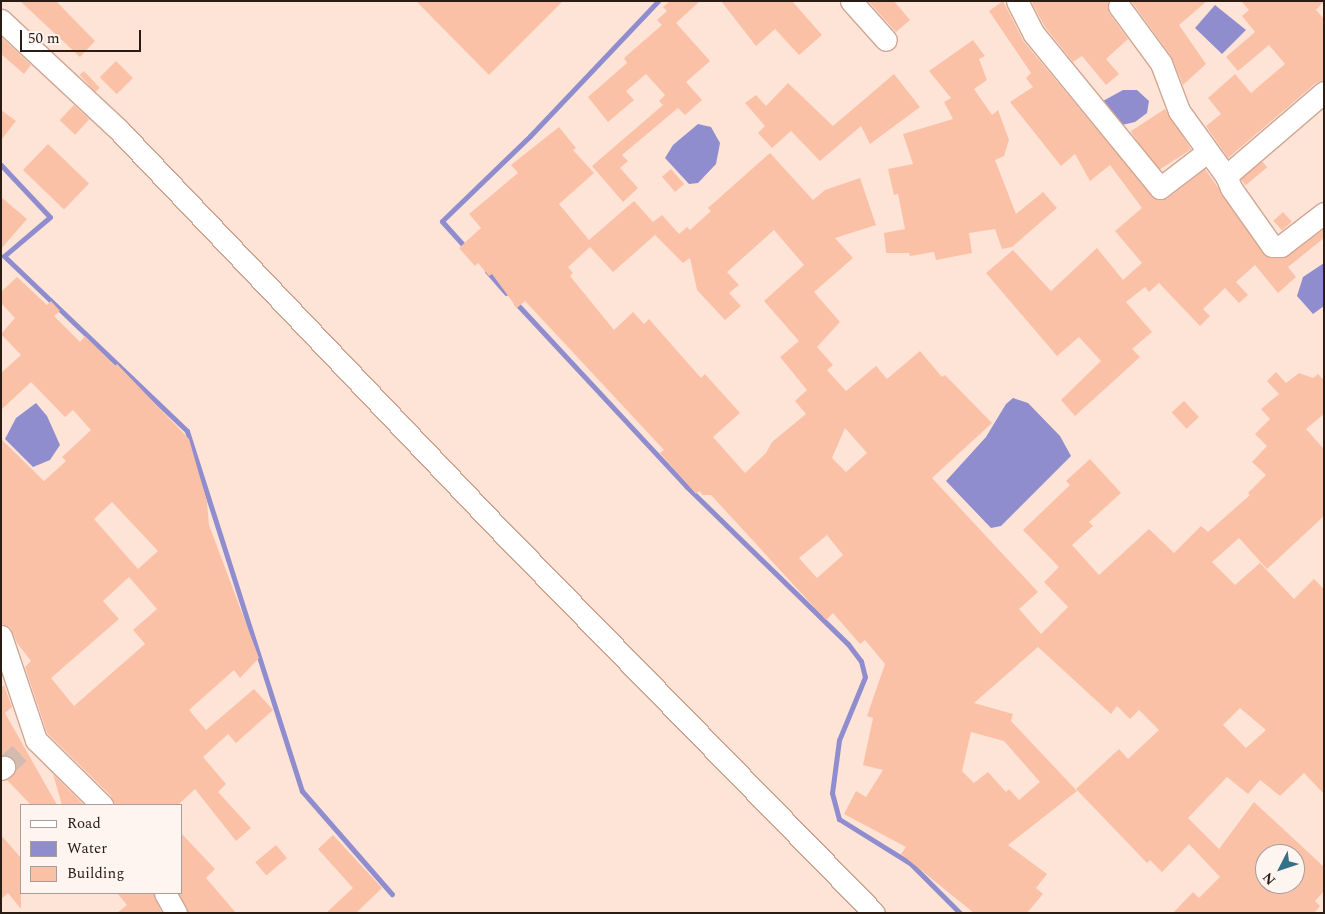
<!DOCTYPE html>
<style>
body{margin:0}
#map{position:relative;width:1325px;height:914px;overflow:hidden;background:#fee3d7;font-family:Spectral,serif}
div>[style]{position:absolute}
.water>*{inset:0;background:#908dce}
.stream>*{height:5px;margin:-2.5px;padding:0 2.5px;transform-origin:2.5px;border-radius:2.5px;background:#908dce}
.building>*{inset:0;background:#fbc1a7;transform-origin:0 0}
.minor-tunnel>*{height:21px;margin-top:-10.5px;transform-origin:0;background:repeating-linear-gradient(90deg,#d4bbb0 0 21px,transparent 0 32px)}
.roads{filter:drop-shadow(1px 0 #d0a693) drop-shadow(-1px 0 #d0a693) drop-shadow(0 1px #d0a693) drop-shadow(0 -1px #d0a693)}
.minor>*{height:21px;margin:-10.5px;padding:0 10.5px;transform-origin:10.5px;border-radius:10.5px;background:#fff}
span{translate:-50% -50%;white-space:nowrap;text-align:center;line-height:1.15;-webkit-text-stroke:4px #fef4f0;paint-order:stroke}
.frame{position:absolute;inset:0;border:2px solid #2a1b13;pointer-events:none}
.legend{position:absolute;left:20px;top:804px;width:162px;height:90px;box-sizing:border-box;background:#fef4f0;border:1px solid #a99d98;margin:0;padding:6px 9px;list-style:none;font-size:15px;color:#2a1b13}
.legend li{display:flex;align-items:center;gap:10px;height:25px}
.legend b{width:25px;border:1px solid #a99d98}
.north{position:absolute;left:1255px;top:844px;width:50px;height:50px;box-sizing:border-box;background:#fef4f0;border:1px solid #a99d98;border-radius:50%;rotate:229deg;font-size:14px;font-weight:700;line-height:20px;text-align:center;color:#2a1b13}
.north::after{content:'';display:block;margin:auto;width:18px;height:22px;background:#347188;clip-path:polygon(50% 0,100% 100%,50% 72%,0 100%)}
.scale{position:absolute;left:20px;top:30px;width:121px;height:22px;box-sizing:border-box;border:2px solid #2a1b13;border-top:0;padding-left:6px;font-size:15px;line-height:18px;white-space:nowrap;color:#2a1b13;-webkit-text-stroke:4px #fef4f0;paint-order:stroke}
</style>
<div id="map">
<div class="water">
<i style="clip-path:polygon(1215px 5px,1246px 30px,1222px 54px,1195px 28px)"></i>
<i style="clip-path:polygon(1123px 90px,1137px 90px,1149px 101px,1147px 113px,1135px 122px,1113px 127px,1101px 110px,1103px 101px)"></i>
<i style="clip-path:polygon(698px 124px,711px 127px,720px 143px,716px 164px,698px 183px,689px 184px,665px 158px,673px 145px)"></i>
<i style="clip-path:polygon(1324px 263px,1324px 306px,1313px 314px,1297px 296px,1303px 277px)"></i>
<i style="clip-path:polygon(1013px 398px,1028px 403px,1060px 436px,1071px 456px,1001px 526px,991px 528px,946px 481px,986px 437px,1006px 404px)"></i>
<i style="clip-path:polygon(36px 403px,47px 416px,60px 445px,50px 460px,33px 467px,5px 439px,16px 418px)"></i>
</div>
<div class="stream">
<i style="left:1px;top:165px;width:71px;rotate:46.7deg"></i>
<i style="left:50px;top:217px;width:60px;rotate:139.7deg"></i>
<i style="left:4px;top:256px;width:253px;rotate:43.7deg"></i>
<i style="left:187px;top:431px;width:378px;rotate:72.3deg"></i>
<i style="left:302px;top:791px;width:137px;rotate:48.9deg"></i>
<i style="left:466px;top:248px;width:36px;rotate:-132deg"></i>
<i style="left:442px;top:221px;width:122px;rotate:-44deg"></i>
<i style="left:530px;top:136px;width:186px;rotate:-46.5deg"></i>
<i style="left:487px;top:271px;width:29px;rotate:49deg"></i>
<i style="left:516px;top:303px;width:251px;rotate:47.1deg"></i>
<i style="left:687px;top:487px;width:225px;rotate:44.3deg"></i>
<i style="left:848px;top:644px;width:21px;rotate:53deg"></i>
<i style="left:861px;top:661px;width:16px;rotate:76deg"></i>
<i style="left:865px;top:677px;width:68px;rotate:112.4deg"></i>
<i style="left:839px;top:740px;width:53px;rotate:97.5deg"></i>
<i style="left:832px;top:793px;width:27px;rotate:75deg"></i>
<i style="left:839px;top:819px;width:84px;rotate:31.8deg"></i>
<i style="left:910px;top:863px;width:71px;rotate:45deg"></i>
</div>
<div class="building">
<i style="clip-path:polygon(20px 1px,56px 1px,95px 41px,80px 57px)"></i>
<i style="clip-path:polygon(416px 1px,563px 1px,489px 75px)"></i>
<i style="clip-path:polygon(670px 1px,700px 1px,676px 23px,710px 61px,686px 82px,702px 100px,685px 115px,678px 108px,622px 155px,628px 161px,620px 168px,638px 188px,623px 202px,592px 166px,663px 105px,659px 101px,665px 95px,646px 74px,626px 91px,634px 100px,608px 122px,588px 97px,627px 63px,624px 58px,662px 25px,657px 20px,667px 11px,663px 7px)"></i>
<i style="clip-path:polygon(721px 1px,792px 1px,822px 35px,799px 55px,775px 29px,756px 46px)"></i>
<i style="clip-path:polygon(868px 1px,894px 1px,910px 20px,896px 32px)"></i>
<i style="clip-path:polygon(1003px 1px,1024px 42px,1155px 199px,1168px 198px,1205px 169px,1267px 257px,1288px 256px,1324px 229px,1324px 238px,1288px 267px,1296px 277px,1278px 293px,1255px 265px,1236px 282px,1248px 295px,1239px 303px,1225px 288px,1203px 309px,1210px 316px,1200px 326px,1159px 283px,1149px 292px,1145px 287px,1126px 302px,1152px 332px,1132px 349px,1140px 357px,1075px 416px,1061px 400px,1101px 361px,1079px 337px,1057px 356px,986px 273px,1013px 250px,1051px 291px,1097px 248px,1123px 280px,1142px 263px,1115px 231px,1142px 208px,1110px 165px,1090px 181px,1075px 154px,1061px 166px,1010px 102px,1033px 87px,1026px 78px,1031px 73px,989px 11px)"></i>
<i style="clip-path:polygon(1034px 1px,1108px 1px,1109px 13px,1128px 39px,1106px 59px,1119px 74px,1106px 85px,1082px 56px,1073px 62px,1045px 27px,1032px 3px)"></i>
<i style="clip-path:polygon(1131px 1px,1207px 1px,1179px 25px,1206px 64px,1183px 85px,1171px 56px)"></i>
<i style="clip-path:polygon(1241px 1px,1324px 1px,1316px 10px,1324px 19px,1324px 80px,1316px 83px,1228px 158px,1206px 126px,1221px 114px,1208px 98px,1235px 74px,1251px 93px,1285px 64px,1269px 45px,1238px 71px,1226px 57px,1255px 32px,1242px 16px,1249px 10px)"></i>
<i style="clip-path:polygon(1px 37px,31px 65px,24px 74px,1px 54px)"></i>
<i style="clip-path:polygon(973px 40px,985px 56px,979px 59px,987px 80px,974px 89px,992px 115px,998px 110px,1009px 140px,1004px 156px,995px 160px,1016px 214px,1043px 192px,1057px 208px,1012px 247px,1002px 249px,995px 229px,969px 233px,972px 253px,936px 260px,934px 252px,910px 256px,909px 253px,886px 253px,884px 233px,905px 229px,898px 194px,894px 195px,888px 169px,913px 164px,903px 134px,953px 119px,944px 102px,951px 98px,929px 71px)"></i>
<i style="left:116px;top:61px;width:24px;height:23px;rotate:45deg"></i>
<i style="left:84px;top:71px;width:23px;height:6px;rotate:47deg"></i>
<i style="clip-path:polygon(894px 74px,920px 107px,870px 144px,861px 126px,820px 161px,791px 131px,772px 148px,758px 133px,765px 126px,745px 103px,756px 95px,766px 106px,788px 83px,833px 126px)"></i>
<i style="left:74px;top:105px;width:21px;height:21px;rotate:43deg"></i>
<i style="left:1165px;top:109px;width:48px;height:41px;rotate:57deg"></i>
<i style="clip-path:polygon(1px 110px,16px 121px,1px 140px)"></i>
<i style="clip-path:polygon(evenodd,559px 127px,576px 148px,573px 150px,594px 173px,559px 204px,589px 240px,634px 201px,653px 222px,662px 215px,679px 234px,687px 227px,690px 230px,711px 211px,708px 208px,770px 153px,813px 200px,825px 190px,860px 178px,876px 225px,835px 238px,853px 258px,814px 292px,840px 322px,817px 347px,833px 365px,827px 370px,846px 391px,876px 366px,887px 379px,920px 351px,942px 377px,945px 375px,992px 423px,932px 478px,1038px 592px,1019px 609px,1041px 634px,1068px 607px,1044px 582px,1059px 567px,1023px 530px,1070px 485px,1066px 481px,1090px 459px,1121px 493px,1089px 522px,1093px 526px,1072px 545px,1099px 575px,1149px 529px,1174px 553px,1201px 526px,1208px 532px,1250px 495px,1248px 493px,1266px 475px,1252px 462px,1267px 446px,1255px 434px,1270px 419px,1261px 409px,1279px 394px,1267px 381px,1276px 372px,1286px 383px,1299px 373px,1313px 378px,1318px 374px,1324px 380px,1324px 414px,1306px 429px,1324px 449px,1324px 516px,1267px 569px,1239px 538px,1212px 562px,1235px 585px,1260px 563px,1294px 599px,1314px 579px,1324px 589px,1324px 794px,1304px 773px,1280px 796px,1260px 780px,1248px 794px,1227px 777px,1188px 818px,1219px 849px,1254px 802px,1324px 867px,1324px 891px,1315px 901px,1320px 906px,1314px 913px,1173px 913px,1193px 892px,1199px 898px,1220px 877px,1189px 844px,1162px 872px,1150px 860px,1147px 863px,1076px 789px,1119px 749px,1128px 759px,1159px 730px,1139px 710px,1130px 719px,1117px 706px,1111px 714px,1038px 647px,974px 703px,1013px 714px,1011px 721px,1077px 791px,1008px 845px,1047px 874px,1036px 888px,1043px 894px,1027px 913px,974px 913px,901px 854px,906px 847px,844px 814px,856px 791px,866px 797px,883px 770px,863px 765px,873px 718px,867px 716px,885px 664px,865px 640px,860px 644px,833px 613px,826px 620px,711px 495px,703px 495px,699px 491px,696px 494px,660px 453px,664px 450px,525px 301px,517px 308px,492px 274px,489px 276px,478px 263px,475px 266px,459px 248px,481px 228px,469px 214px,518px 173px,511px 165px,559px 127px,774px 230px,804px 265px,764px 301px,799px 341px,780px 357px,807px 390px,795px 401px,806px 414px,772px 442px,766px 453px,745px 473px,713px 437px,740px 413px,705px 374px,701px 378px,649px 319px,644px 324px,633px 312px,614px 330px,570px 276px,573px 273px,568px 267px,590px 247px,613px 272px,655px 235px,683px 263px,690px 258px,697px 290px,725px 320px,741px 306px,729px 293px,739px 285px,727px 272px,774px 230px,559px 127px,845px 428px,867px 453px,846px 472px,832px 458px,845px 428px,559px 127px,827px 535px,843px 555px,817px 578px,799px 558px,827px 535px,559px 127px,1240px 708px,1266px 730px,1246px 748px,1223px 725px,1240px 708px,559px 127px,971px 732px,1004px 741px,1040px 782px,1019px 800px,1009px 789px,1006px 792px,988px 772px,974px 783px,962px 771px,971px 732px,559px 127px,1265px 854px,1295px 854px,1295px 884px,1265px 884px,1265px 854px)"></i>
<i style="left:48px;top:144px;width:57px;height:36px;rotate:44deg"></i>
<i style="left:1262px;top:161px;width:8px;height:28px;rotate:50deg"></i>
<i style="left:671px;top:169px;width:20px;height:12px;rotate:49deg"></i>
<i style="clip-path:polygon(1px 197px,27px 219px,1px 249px)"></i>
<i style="left:1283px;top:212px;width:13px;height:13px;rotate:48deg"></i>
<i style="clip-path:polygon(evenodd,17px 277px,47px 305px,51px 301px,60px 311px,54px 316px,80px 342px,85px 336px,115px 366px,117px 364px,189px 439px,207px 502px,209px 525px,259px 658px,240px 678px,234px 670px,189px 710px,206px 730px,254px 689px,273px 710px,236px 743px,228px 734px,203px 757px,226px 784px,218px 792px,251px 828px,236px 841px,195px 789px,178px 805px,114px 805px,111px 796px,47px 733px,25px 667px,31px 661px,17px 643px,10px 627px,1px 624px,1px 439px,44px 481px,66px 461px,62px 457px,91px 430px,73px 410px,65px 417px,31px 382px,1px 410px,1px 373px,21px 355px,1px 334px,15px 318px,1px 303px,1px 292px,17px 277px,112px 502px,158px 551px,138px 569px,94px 519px,112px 502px,17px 277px,129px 577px,157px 609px,133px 630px,145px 644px,74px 706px,51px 678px,119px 619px,103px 601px,129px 577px)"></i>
<i style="left:1184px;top:401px;width:22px;height:17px;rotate:47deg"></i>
<i style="clip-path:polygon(4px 685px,12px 707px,5px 713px,57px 805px,31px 805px,7px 780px,16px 767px,10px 756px,1px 755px,1px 688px)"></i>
<i style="clip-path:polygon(53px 774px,84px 805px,62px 805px)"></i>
<i style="clip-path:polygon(181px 833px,215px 869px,206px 878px,236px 913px,188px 913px,179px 893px)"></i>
<i style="clip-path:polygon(1px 835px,21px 858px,21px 909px,8px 893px,1px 899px)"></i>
<i style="clip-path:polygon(333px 835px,382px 888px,356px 913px,326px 913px,353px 888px,318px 849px)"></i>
<i style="left:276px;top:845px;width:17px;height:27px;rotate:50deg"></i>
<i style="clip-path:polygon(117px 893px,153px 893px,162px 913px,117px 913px,127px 905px)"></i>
</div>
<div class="minor-tunnel">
<i style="left:4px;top:767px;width:28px;rotate:-42deg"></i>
</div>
<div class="roads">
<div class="minor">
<i style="left:851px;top:1px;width:52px;rotate:48.1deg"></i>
<i style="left:1017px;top:1px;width:37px;rotate:63deg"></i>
<i style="left:1034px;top:34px;width:199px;rotate:50.7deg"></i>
<i style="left:1160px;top:188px;width:59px;rotate:-37.5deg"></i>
<i style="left:1119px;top:6px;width:71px;rotate:53.6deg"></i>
<i style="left:1161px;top:63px;width:51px;rotate:69.4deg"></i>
<i style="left:1179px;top:111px;width:80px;rotate:54.1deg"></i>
<i style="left:1px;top:20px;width:160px;rotate:43deg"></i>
<i style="left:118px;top:129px;width:547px;rotate:46.41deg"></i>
<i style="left:495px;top:525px;width:542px;rotate:45.67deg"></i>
<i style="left:1324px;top:92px;width:129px;rotate:139.4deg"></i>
<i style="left:1226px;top:176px;width:13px;rotate:67deg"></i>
<i style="left:1231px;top:188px;width:71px;rotate:54.7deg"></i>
<i style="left:1272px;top:246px;width:9px"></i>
<i style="left:1281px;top:246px;width:54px;rotate:-37.5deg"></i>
<i style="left:1px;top:636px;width:110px;rotate:71.4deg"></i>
<i style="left:36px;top:740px;width:93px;rotate:44.6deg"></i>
<i style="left:1px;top:769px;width:4px;rotate:-34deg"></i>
<i style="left:165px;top:893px;width:23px;rotate:61deg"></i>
</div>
</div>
<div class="frame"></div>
<ul class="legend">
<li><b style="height:6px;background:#fff"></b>Road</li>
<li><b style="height:14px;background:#908dce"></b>Water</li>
<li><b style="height:14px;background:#fbc1a7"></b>Building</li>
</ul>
<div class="north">N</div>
<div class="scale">50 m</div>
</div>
